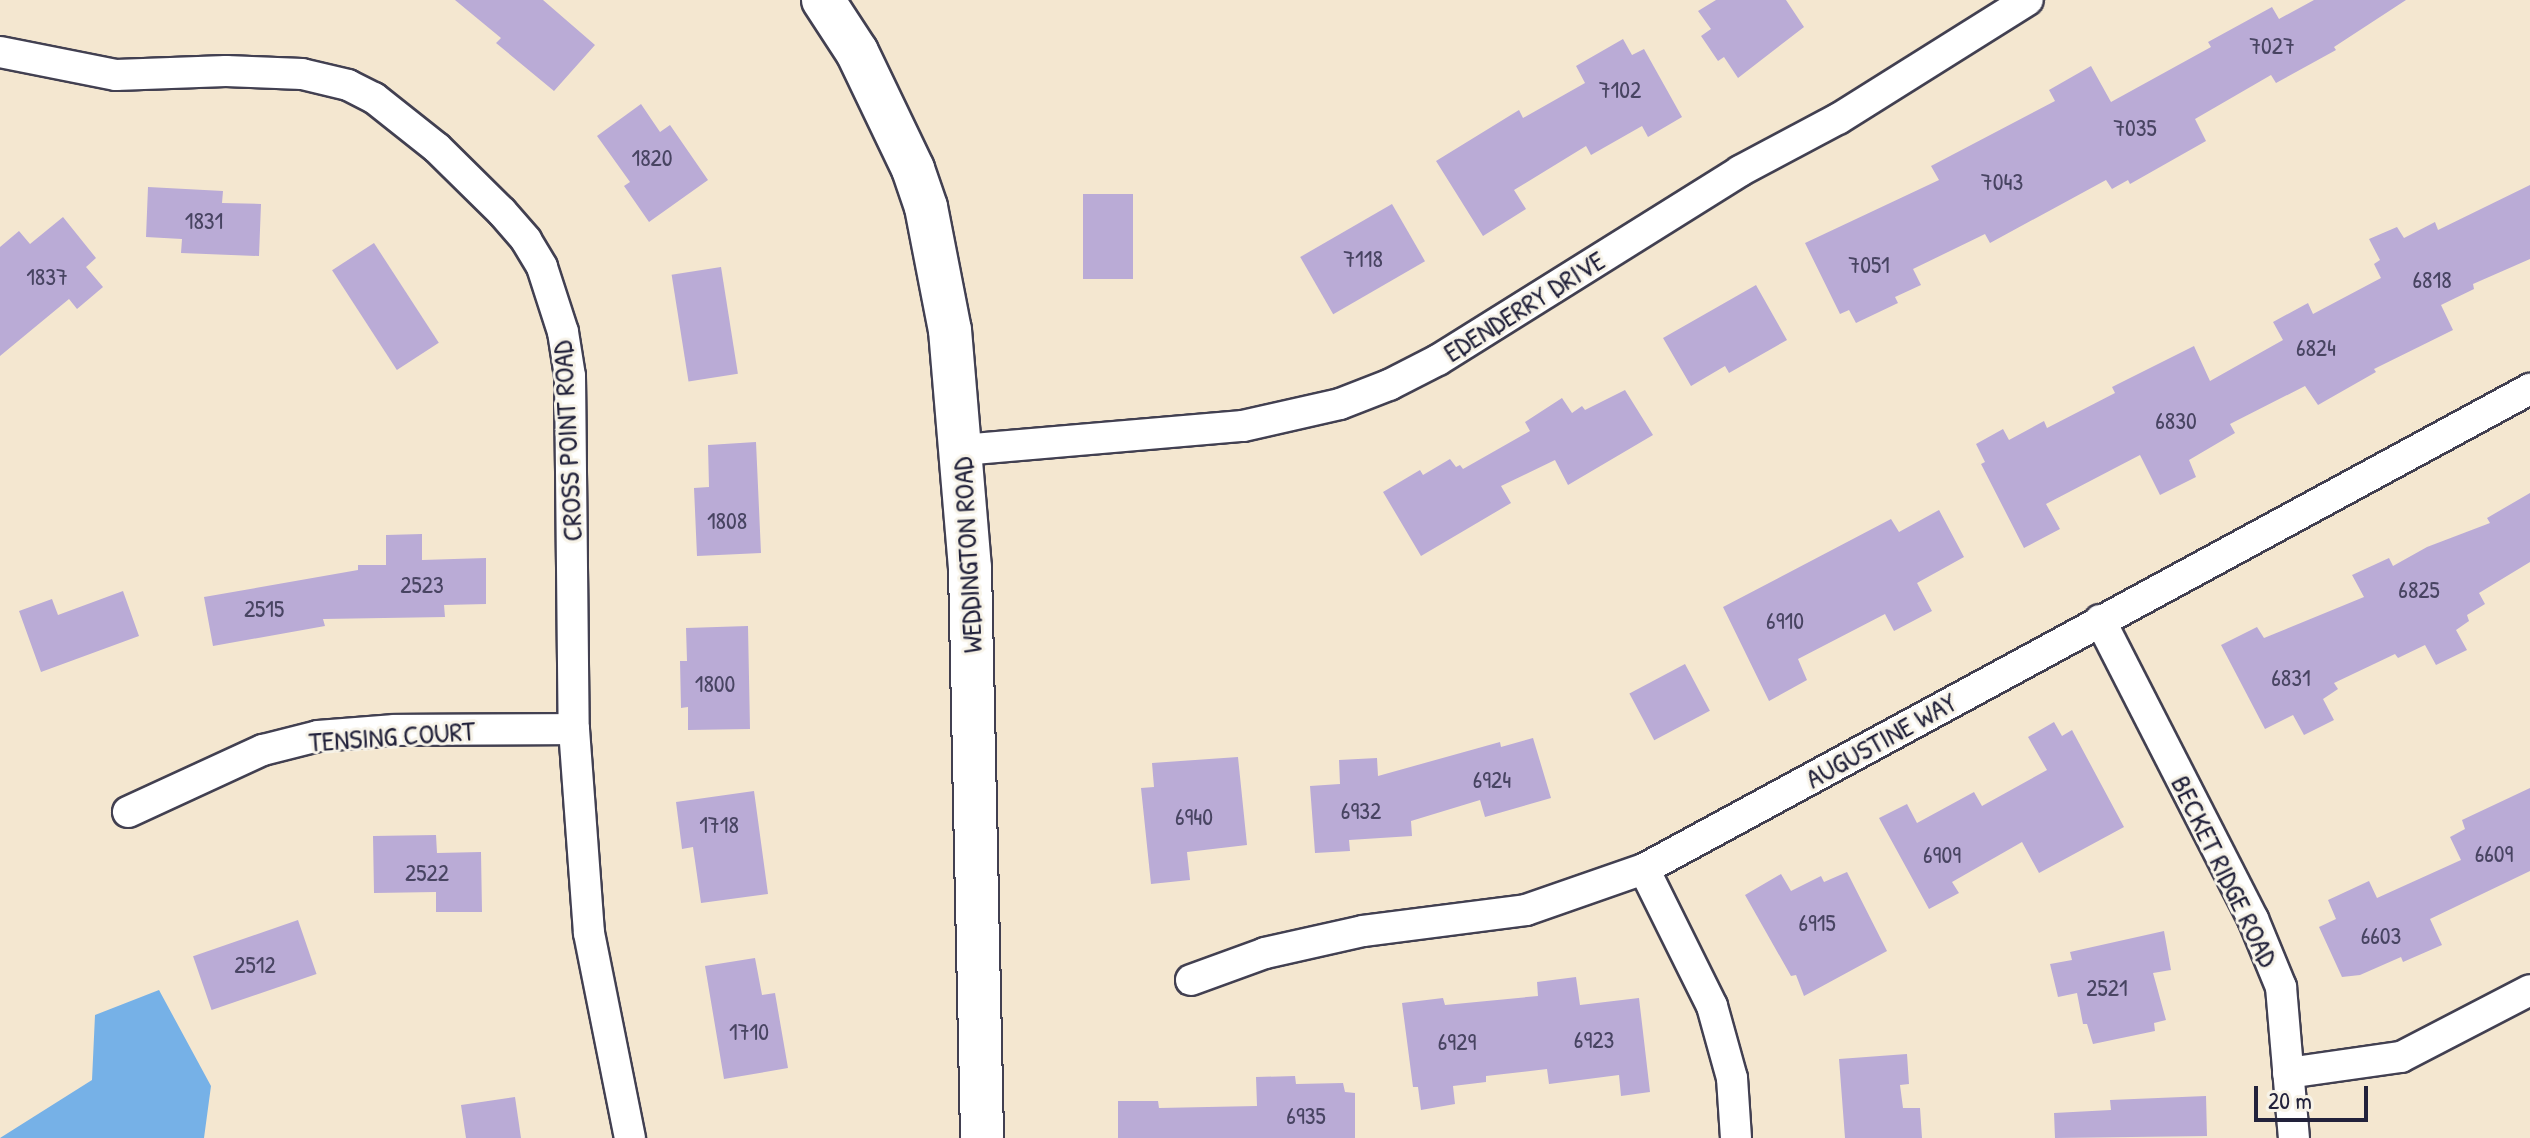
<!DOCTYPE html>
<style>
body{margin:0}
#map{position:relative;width:2530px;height:1138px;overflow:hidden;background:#f4e7d0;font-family:"Patrick Hand",sans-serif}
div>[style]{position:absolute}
.water>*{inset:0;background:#76b1e7}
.building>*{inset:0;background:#baabd6;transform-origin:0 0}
.roads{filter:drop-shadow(2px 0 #424051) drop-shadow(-2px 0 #424051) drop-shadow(0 2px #424051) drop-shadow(0 -2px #424051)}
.minor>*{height:30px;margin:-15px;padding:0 15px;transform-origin:15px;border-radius:15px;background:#fff}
.secondary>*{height:42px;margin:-21px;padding:0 21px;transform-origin:21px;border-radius:21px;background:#fff}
span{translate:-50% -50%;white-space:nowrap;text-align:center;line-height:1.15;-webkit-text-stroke:6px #f7f3e8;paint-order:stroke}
.number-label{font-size:24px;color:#484462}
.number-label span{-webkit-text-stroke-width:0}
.street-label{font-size:28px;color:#22223b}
.scale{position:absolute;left:2254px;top:1086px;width:114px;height:36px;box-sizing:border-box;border:4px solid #22223b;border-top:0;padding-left:10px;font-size:24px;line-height:28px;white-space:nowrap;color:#22223b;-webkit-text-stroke:6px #f7f3e8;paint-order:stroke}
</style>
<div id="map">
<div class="water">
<i style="clip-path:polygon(159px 990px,211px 1086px,204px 1138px,0 1138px,92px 1080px,95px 1015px)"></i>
</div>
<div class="building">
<i style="clip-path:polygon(455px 0,543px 0,595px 45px,554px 91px,496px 43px,501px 38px)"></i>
<i style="clip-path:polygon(1716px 0,1786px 0,1804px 27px,1738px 78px,1724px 57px,1718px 61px,1701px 36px,1711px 29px,1698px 11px)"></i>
<i style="clip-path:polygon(2314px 0,2406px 0,2334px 47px,2336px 50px,2276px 83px,2271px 75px,2195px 119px,2206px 141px,2130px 184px,2128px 180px,2112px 189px,2106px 180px,1990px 243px,1985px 234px,1913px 269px,1921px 285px,1895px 297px,1898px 303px,1856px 323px,1849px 310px,1840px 314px,1805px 243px,1939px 180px,1931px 166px,2055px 101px,2049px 90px,2091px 66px,2111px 102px,2211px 47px,2208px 42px,2272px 7px,2279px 19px)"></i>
<i style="clip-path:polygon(1623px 39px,1632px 55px,1644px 49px,1682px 117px,1648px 137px,1642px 126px,1591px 155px,1586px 146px,1514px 190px,1526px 209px,1483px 236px,1436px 161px,1519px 110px,1523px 118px,1585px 83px,1576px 66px)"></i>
<i style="clip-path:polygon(641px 104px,660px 132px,670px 125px,708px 180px,649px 222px,624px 186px,630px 182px,597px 136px)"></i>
<i style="clip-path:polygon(2530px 185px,2530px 259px,2473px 284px,2474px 289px,2441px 305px,2453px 330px,2374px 369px,2376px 372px,2318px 405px,2305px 386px,2230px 424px,2235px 433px,2189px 460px,2196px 477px,2160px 495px,2140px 455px,2046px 504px,2060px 529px,2024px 548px,1981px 464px,1985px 462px,1976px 444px,2003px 429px,2009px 440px,2044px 421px,2047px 428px,2115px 393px,2112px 387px,2194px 346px,2210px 381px,2283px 340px,2273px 322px,2308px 303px,2313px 314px,2381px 278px,2374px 264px,2380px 260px,2369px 239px,2397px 227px,2404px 238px,2435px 222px,2438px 230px)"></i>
<i style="clip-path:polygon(148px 187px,223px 191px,222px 203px,261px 204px,259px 256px,181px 253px,182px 239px,146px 237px)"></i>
<i style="left:1083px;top:194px;width:50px;height:85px"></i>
<i style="left:1392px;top:204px;width:66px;height:106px;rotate:60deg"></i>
<i style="clip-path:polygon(63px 217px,96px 258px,86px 267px,103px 287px,77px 309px,69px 299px,0 356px,0 247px,19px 231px,30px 244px)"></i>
<i style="left:374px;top:243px;width:119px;height:50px;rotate:57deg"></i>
<i style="left:721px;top:267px;width:108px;height:50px;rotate:81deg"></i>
<i style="clip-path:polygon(1756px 285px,1787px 340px,1729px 373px,1725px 366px,1691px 386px,1663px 338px)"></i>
<i style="clip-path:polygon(1625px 390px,1653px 435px,1568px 485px,1555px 460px,1501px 486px,1511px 503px,1421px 556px,1383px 492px,1420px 470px,1423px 475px,1450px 459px,1456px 467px,1460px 465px,1463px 469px,1530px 431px,1525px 422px,1562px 398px,1572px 413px,1582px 406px,1585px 410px)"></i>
<i style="clip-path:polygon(756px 442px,761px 553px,697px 556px,694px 488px,709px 487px,708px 445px)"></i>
<i style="clip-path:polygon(2530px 493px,2530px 562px,2479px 593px,2485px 604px,2467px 615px,2469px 621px,2456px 630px,2467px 650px,2436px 665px,2425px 645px,2398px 658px,2395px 654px,2334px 683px,2338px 689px,2323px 699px,2334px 720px,2304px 735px,2293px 715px,2265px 729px,2221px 645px,2257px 627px,2264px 638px,2364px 597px,2352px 575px,2389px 558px,2393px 566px,2427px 547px,2490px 523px,2487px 518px)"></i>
<i style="clip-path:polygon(1939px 510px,1964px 557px,1917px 583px,1932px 611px,1894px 631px,1885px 614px,1798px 659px,1807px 680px,1769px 701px,1723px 607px,1891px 519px,1899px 532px)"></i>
<i style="clip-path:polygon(422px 534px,422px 560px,486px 558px,486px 604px,444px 605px,445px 617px,323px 619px,325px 626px,213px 646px,204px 597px,358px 570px,358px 565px,386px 565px,386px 535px)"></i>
<i style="clip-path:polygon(123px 591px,139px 636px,41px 672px,19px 611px,52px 599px,58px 615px)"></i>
<i style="clip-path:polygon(748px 626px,750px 729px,688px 730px,688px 707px,681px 708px,680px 661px,687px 661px,686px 628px)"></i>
<i style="left:1685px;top:664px;width:53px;height:63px;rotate:62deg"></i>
<i style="clip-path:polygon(2054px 722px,2062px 736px,2072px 730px,2124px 827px,2039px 873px,2022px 842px,1952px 882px,1959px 893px,1929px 909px,1879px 818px,1907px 804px,1917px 823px,1974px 792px,1982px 806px,2047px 770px,2028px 737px)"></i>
<i style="clip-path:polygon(1533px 738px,1551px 798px,1485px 817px,1480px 800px,1411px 821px,1412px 836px,1349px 840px,1350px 851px,1315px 853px,1310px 786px,1340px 784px,1339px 760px,1377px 758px,1378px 776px,1500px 742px,1501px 747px)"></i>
<i style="clip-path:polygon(1238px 757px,1247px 845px,1187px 852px,1190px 880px,1151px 884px,1141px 788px,1154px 787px,1152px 763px)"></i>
<i style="clip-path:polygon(2530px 788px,2530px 871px,2430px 919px,2442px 945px,2403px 962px,2401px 957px,2360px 975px,2342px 977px,2319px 927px,2336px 919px,2328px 900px,2369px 881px,2377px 898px,2461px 860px,2450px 837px,2465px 829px,2462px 820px)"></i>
<i style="clip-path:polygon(754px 791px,768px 894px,701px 903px,693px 847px,682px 849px,676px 802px)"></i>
<i style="clip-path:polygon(436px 835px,437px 853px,481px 852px,482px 912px,436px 912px,436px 892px,374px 893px,373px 836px)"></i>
<i style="clip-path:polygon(1847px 872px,1887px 951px,1804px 996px,1796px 975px,1791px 976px,1745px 895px,1781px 874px,1791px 891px,1821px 876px,1824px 882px)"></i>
<i style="left:298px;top:920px;width:57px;height:111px;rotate:71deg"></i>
<i style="clip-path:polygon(2164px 931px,2171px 970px,2153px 973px,2166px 1020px,2154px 1023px,2155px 1031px,2093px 1044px,2087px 1024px,2083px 1024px,2077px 993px,2058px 997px,2050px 964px,2072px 960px,2070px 952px)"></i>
<i style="clip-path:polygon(755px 958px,762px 995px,775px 993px,788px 1068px,724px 1079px,705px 966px)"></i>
<i style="clip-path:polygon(1576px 977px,1580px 1005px,1639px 998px,1650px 1092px,1621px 1096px,1619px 1075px,1549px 1084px,1547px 1069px,1486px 1076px,1486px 1082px,1453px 1086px,1455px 1104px,1421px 1110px,1418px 1087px,1413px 1087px,1402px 1003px,1443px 998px,1445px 1005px,1538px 996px,1537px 982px)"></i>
<i style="clip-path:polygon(1907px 1054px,1909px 1084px,1900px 1085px,1903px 1108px,1920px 1108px,1922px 1138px,1845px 1138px,1839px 1059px)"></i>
<i style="clip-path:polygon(1295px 1076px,1296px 1084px,1343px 1083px,1345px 1092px,1355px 1093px,1355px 1138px,1118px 1138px,1118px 1101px,1158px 1101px,1159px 1108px,1257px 1106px,1256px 1077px)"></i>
<i style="clip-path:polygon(2206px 1096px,2207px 1136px,2055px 1138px,2054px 1113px,2111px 1110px,2110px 1100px)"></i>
<i style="clip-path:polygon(515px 1097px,521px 1138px,466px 1138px,461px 1105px)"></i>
</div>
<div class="roads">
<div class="minor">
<i style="left:0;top:52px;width:118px;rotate:11.2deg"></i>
<i style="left:116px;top:75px;width:110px;rotate:-2.1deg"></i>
<i style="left:226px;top:71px;width:76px;rotate:2.3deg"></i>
<i style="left:302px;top:74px;width:47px;rotate:13.4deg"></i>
<i style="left:348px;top:85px;width:29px;rotate:27deg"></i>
<i style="left:374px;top:98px;width:80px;rotate:38.4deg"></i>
<i style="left:437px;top:148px;width:91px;rotate:44.6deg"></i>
<i style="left:502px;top:212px;width:37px;rotate:49deg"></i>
<i style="left:526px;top:240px;width:31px;rotate:59deg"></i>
<i style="left:542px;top:267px;width:68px;rotate:72.1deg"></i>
<i style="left:563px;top:332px;width:45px;rotate:81deg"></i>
<i style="left:570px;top:376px;width:353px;rotate:89.4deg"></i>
<i style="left:574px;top:729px;width:205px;rotate:85.8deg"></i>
<i style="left:589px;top:933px;width:209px;rotate:78.7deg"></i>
<i style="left:962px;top:450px;width:282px;rotate:-4.9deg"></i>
<i style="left:1243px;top:426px;width:99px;rotate:-12.8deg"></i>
<i style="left:1340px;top:404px;width:53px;rotate:-21.2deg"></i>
<i style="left:1389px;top:385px;width:55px;rotate:-27deg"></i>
<i style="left:1438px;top:360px;width:356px;rotate:-32deg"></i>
<i style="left:1740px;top:171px;width:111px;rotate:-28deg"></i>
<i style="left:1838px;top:119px;width:224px;rotate:-32.1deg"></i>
<i style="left:2100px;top:620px;width:336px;rotate:62.9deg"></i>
<i style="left:2253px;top:919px;width:74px;rotate:67.6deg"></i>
<i style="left:2281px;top:987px;width:152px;rotate:85.1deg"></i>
<i style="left:128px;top:812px;width:149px;rotate:-24.7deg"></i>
<i style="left:263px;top:750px;width:57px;rotate:-14.3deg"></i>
<i style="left:318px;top:736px;width:77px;rotate:-4.5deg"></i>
<i style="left:395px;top:730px;width:179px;rotate:-0.3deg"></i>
<i style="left:1644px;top:869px;width:153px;rotate:63.6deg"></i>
<i style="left:1712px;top:1006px;width:75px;rotate:74.5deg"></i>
<i style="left:1732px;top:1078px;width:60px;rotate:86.2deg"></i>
<i style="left:1191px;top:980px;width:79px;rotate:-20deg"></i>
<i style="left:1265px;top:953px;width:100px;rotate:-12.7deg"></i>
<i style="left:1363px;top:931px;width:164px;rotate:-7.3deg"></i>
<i style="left:1526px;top:910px;width:125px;rotate:-19.2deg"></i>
<i style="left:1644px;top:869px;width:1008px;rotate:-28.45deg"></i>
<i style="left:2288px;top:1073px;width:114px;rotate:-8.1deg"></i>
<i style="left:2401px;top:1057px;width:145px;rotate:-27.4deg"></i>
</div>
<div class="secondary">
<i style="left:823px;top:0;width:62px;rotate:56.8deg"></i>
<i style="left:857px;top:52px;width:130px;rotate:64.4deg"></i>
<i style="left:913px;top:169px;width:40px;rotate:71.1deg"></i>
<i style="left:926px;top:207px;width:125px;rotate:79deg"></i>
<i style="left:950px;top:330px;width:239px;rotate:85.2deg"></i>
<i style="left:970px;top:568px;width:570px;rotate:88.79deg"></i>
</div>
</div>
<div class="number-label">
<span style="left:2272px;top:46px">7027</span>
<span style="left:1620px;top:90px">7102</span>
<span style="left:2135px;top:128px">7035</span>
<span style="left:652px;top:158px">1820</span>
<span style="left:2002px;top:182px">7043</span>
<span style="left:204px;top:221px">1831</span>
<span style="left:1363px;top:259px">7118</span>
<span style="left:1869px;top:265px">7051</span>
<span style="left:47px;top:277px">1837</span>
<span style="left:2432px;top:280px">6818</span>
<span style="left:2316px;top:348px">6824</span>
<span style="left:2176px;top:421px">6830</span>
<span style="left:727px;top:521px">1808</span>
<span style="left:422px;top:585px">2523</span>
<span style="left:2419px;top:590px">6825</span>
<span style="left:264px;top:609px">2515</span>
<span style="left:1785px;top:621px">6910</span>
<span style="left:2291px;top:678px">6831</span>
<span style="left:715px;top:684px">1800</span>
<span style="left:1492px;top:780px">6924</span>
<span style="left:1361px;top:811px">6932</span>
<span style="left:1194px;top:817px">6940</span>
<span style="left:719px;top:825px">1718</span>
<span style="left:2494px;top:854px">6609</span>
<span style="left:1942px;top:855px">6909</span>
<span style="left:427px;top:873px">2522</span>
<span style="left:1817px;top:923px">6915</span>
<span style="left:2381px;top:936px">6603</span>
<span style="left:255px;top:965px">2512</span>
<span style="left:2107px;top:988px">2521</span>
<span style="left:749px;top:1032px">1710</span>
<span style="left:1594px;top:1040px">6923</span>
<span style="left:1457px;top:1042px">6929</span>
<span style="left:1306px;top:1116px">6935</span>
</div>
<div class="street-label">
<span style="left:1524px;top:306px;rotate:-32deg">EDENDERRY DRIVE</span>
<span style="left:567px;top:441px;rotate:-93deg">CROSS POINT ROAD</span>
<span style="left:967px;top:555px;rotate:-93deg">WEDDINGTON ROAD</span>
<span style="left:392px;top:736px;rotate:-4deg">TENSING COURT</span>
<span style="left:1881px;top:740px;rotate:-29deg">AUGUSTINE WAY</span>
<span style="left:2225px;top:871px;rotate:64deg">BECKET RIDGE ROAD</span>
</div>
<div class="scale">20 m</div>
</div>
